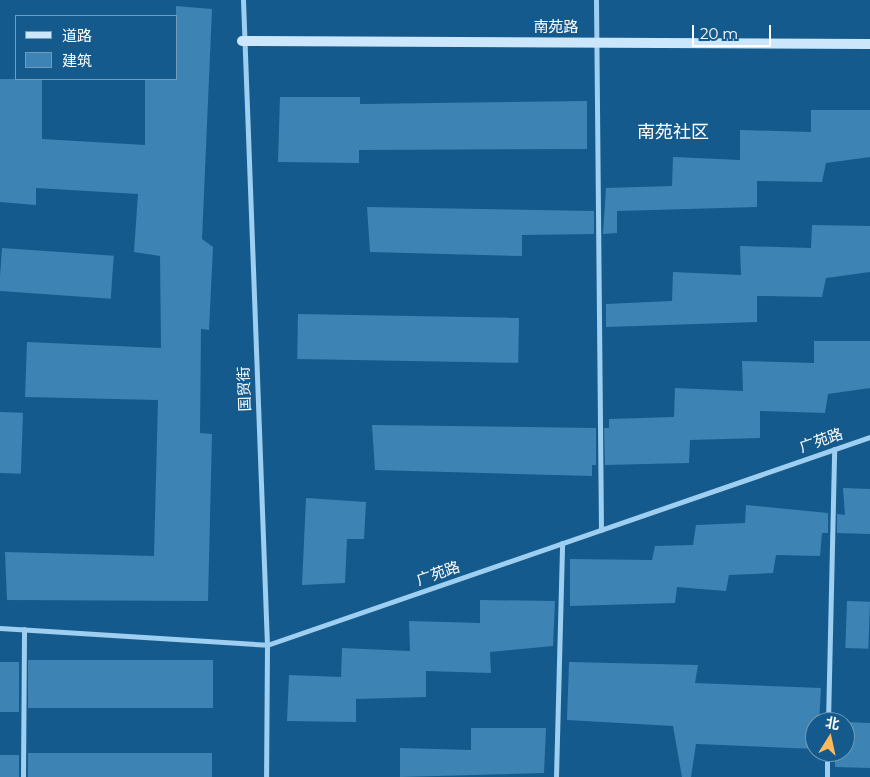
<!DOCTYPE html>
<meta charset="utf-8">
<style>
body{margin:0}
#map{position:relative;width:870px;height:777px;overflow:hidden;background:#155a8c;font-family:Montserrat,"Noto Sans SC",sans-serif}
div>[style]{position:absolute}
.building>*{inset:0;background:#3d84b5;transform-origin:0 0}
.street>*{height:5px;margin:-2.5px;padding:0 2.5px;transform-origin:2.5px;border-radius:2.5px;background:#9ecef0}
.secondary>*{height:10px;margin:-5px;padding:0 5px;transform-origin:5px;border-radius:5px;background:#cce7fb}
span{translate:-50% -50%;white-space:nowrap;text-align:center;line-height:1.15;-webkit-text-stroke:4px #155a8c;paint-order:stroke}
.street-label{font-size:15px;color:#fff}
.quarter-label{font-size:18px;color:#fff}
.legend{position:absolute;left:15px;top:15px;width:162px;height:65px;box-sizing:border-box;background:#155a8c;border:1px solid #739cba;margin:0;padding:6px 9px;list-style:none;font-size:15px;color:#fff}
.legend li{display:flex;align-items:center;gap:10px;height:25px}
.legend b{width:25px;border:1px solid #739cba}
.north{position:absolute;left:805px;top:712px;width:50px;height:50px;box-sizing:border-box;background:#155a8c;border:1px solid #739cba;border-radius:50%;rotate:10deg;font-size:14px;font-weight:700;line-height:20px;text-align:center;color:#fff}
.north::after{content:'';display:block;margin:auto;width:18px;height:22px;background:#ffb95d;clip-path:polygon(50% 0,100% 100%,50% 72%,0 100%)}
.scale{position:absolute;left:692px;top:25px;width:79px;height:22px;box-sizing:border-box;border:2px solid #fff;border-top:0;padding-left:6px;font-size:15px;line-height:18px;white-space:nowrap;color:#fff;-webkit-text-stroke:4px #155a8c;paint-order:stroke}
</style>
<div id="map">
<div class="building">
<i style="clip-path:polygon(176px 6px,212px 9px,202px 239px,213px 247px,209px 330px,201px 329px,200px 433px,212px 434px,208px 601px,7px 600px,5px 552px,154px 556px,158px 400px,25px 397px,27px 342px,161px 348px,160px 256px,134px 252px,138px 194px,36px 188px,36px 205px,0 202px,0 79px,42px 79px,42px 139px,145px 145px,145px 79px,176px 79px)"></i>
<i style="clip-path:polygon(280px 97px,360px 97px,360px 104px,587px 101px,587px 149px,359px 150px,359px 163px,278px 162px)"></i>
<i style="clip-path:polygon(811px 110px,870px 110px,870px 157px,826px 163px,822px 182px,757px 181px,757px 207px,617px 211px,617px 233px,603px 234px,606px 188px,672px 186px,673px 157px,740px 160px,740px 130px,811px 132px)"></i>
<i style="clip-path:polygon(367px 207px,594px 211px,594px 234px,522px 235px,522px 256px,370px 252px)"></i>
<i style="clip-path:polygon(812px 225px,870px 226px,870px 272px,826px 278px,822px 297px,757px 296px,757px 322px,606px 327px,606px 304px,672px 301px,673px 272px,741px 275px,740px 246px,811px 248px)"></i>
<i style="left:2px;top:248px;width:112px;height:43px;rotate:4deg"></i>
<i style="left:298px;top:314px;width:221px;height:45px;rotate:1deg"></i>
<i style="clip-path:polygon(814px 341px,870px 341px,870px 388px,828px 394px,825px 413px,760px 411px,760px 438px,690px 440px,689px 463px,605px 465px,604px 428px,609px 428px,609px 419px,674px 417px,675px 388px,743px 391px,742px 361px,814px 363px)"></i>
<i style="left:0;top:412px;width:23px;height:61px;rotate:2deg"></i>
<i style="clip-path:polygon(372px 425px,596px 428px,596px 465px,592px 465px,592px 476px,375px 470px)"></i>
<i style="clip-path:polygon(843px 488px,870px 489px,870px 534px,837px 533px,837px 514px,845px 515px)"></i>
<i style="clip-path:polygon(306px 498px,366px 502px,364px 539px,347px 539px,345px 583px,302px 585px)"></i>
<i style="clip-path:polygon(746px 505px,828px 513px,828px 533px,822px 533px,820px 556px,776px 555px,773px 573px,729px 575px,726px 591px,677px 587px,675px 603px,570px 606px,570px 559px,652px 560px,655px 546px,693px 545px,696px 525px,745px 523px)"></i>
<i style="clip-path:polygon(480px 600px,555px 601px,553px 646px,490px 652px,491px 673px,426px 671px,426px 697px,356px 699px,356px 722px,287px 721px,289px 675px,341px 677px,342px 648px,410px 651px,409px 621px,480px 623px)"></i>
<i style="left:847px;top:601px;width:23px;height:47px;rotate:2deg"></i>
<i style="left:213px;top:660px;width:48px;height:185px;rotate:90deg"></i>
<i style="left:0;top:662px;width:19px;height:50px"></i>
<i style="clip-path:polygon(569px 662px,698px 665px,695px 683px,821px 688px,819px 722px,824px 722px,815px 722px,815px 749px,696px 744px,691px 777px,682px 777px,673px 726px,567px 720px)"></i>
<i style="clip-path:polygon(845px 722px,870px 723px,870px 768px,835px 767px,835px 752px,845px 752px)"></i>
<i style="clip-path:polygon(471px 728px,546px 728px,544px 773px,400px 777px,400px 748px,471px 750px)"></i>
<i style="left:212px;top:753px;width:24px;height:184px;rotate:90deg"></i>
<i style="left:0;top:755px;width:19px;height:22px"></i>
</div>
<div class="street">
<i style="left:243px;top:0;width:645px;rotate:87.87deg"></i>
<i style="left:267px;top:645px;width:132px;rotate:90.4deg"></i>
<i style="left:596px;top:0;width:530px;rotate:89.46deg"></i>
<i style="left:0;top:628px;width:268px;rotate:3.6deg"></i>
<i style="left:267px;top:645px;width:638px;rotate:-19.03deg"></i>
<i style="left:828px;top:722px;width:273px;rotate:-88.7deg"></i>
<i style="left:23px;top:777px;width:148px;rotate:-89.6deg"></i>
<i style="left:556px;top:777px;width:234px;rotate:-88.5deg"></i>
<i style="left:827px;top:777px;width:25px;rotate:-90deg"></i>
</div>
<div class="secondary">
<i style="left:242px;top:41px;width:628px;rotate:0.27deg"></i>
</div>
<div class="street-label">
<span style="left:556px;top:27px">南苑路</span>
<span style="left:244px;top:389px;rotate:-92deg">国贸街</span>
<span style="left:821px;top:440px;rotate:-19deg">广苑路</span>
<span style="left:438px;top:573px;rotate:-19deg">广苑路</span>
</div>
<div class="quarter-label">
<span style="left:673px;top:132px">南苑社区</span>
</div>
<ul class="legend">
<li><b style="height:6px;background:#cce7fb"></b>道路</li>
<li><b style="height:14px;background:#3d84b5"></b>建筑</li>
</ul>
<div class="north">北</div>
<div class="scale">20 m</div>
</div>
